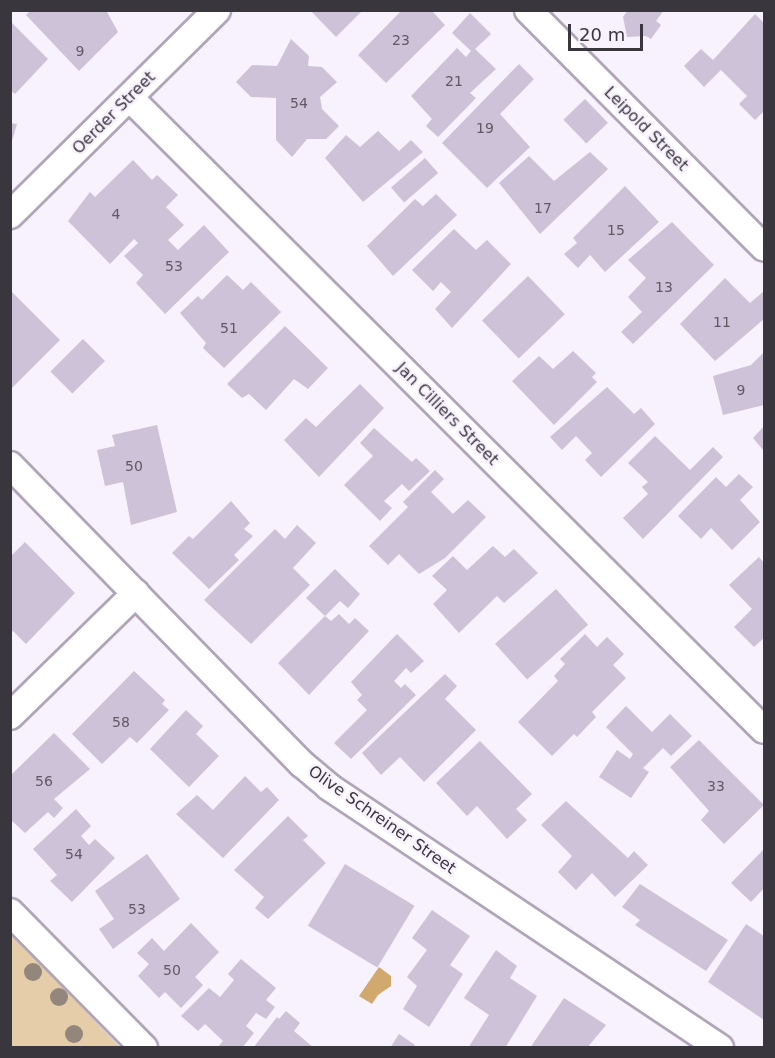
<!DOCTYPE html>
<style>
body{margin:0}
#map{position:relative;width:775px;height:1058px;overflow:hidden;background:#f8f1fe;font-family:"DejaVu Sans",sans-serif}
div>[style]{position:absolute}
.green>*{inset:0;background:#e6cdaa}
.water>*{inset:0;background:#d1a96e}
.building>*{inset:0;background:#cdc2d7;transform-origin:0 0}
.roads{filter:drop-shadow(2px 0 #b0a5b9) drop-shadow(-2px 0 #b0a5b9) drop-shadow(0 2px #b0a5b9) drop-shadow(0 -2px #b0a5b9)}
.street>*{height:26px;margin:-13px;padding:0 13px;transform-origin:13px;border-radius:13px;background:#fff}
.trees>*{width:18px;height:18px;margin:-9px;border-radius:50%;background:#92867d}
span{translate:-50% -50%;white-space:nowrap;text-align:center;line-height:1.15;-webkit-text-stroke:5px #f8f1fe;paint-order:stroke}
.number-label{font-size:14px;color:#5f5964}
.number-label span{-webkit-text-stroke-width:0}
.street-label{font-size:16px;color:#3a363e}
.frame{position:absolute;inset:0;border:12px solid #3a363e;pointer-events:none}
.scale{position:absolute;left:568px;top:24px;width:75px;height:27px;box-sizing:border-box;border:3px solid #3a363e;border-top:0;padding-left:8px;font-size:18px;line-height:21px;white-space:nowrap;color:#3a363e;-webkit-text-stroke:4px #f8f1fe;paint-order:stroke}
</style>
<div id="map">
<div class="green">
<i style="clip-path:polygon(11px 933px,120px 1047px,11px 1047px)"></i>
</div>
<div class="water">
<i style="clip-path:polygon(379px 967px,391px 976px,391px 986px,378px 995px,372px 1004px,359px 996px)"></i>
</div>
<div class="building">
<i style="clip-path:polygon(31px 10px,106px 10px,118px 32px,79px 71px,26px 15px)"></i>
<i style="clip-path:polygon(310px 10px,363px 10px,336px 37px)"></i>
<i style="clip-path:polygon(402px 10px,431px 10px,445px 25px,386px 83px,358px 55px)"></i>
<i style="clip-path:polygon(628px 10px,664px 10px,656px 21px,661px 25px,651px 39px,646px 36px,627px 37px,623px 17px)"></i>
<i style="clip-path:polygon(470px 13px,491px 34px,475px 49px,496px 69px,470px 93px,476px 98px,438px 137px,426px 126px,432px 119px,411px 96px,457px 48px,466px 57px,471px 51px,452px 33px)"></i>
<i style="clip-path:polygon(755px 14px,764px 23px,764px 111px,755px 120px,739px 104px,747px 96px,721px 70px,704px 87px,684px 66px,701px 49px,713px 60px)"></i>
<i style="clip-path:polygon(10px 21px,48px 59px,15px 94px,10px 90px)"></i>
<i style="clip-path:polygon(291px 39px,309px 56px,308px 66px,322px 67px,337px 82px,320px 97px,322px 109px,339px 126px,326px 139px,307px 139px,292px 157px,276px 140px,276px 98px,251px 97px,236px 82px,252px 65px,277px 66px)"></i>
<i style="clip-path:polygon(519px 64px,534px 79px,500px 114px,530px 147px,487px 188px,442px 143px)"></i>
<i style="left:585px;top:99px;width:33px;height:30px;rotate:46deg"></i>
<i style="clip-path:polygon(10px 123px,17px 124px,11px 144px,10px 144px)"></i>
<i style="clip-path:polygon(378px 131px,399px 151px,411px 140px,423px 152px,363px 202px,325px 158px,346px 135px,360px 147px)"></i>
<i style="clip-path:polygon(590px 152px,608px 169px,540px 234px,499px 183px,529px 156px,554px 181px)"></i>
<i style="left:425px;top:158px;width:20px;height:45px;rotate:49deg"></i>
<i style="clip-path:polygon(133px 160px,152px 180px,157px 175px,178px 195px,166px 207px,184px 225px,168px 240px,178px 250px,204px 225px,229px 252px,165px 314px,136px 283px,143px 275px,124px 256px,138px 243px,134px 239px,110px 264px,68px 221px,90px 192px,95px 197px)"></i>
<i style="clip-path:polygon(625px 186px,659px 222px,605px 272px,590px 255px,578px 268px,564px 254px,577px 243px,573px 238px)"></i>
<i style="clip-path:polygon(436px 194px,457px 215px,393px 276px,367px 246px,415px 199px,423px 206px)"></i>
<i style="clip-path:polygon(672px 222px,714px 265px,633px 344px,621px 332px,642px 312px,628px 297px,646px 278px,628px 260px)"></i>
<i style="clip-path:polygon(454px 229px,476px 250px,487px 240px,511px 264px,452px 328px,435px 309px,451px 292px,441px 282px,433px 291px,412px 270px)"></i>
<i style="clip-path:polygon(227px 275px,243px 290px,251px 282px,281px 312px,224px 368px,203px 348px,206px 343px,180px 313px,198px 296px,202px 300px)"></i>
<i style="left:528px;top:276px;width:53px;height:64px;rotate:46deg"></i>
<i style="clip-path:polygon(725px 278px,750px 303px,764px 291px,764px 319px,715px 361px,680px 324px)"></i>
<i style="clip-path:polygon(10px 290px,60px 340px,10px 390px)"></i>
<i style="clip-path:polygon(285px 326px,328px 368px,308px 389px,294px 379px,266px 410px,249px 394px,242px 398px,227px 384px)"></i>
<i style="left:83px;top:339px;width:31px;height:46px;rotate:45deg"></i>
<i style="clip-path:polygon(573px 351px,596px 373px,592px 377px,597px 382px,554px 425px,512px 381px,539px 356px,553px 369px)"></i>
<i style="clip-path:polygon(764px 352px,764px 405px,723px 415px,713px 376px,751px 365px)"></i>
<i style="clip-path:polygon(360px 384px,384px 408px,319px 477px,284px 440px,306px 418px,316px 427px)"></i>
<i style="clip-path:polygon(607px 387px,634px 414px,641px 408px,655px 424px,601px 477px,585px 460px,592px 453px,576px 436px,562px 450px,550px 437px)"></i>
<i style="clip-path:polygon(157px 425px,177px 512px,131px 525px,123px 482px,105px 486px,97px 450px,115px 446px,112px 435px)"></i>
<i style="clip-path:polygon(764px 426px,764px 451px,753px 438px)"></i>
<i style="clip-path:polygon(374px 428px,412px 462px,416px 458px,430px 471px,409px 491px,402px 484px,384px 501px,392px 508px,380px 521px,344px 485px,373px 456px,360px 443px)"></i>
<i style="clip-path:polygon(655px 436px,690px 470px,713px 447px,723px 457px,643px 539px,623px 518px,648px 494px,642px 487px,648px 482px,628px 463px)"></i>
<i style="clip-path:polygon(435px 470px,444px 479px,431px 492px,453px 514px,468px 500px,486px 517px,445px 558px,419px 574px,399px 554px,388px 565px,369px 546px,408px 507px,403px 502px)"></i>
<i style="clip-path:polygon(739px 474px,753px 487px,740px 500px,760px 522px,732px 550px,711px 528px,701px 539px,678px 516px,716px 477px,726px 487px)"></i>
<i style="clip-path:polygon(231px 501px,250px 523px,244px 529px,253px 536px,234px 555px,239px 560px,209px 589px,172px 553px,189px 536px,193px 539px)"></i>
<i style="clip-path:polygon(297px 525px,316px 543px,293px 568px,310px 585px,251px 644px,204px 600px,275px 529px,285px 539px)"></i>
<i style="clip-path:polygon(25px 542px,75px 593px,26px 644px,13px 631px,10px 633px,10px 557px)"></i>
<i style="clip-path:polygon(493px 546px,505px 557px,514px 549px,538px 573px,504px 603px,497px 596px,459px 633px,433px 604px,447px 590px,432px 576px,453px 556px,467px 570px)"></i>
<i style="clip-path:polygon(759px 557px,764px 563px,764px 638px,754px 647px,734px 627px,752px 609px,729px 585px)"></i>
<i style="clip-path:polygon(335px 569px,360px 594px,348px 608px,340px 601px,325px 616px,306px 598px)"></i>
<i style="left:556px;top:589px;width:48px;height:82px;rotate:48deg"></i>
<i style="clip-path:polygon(339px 614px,349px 624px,355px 618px,369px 631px,309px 695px,278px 663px,325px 616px,331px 621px)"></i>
<i style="clip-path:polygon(397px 634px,424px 661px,411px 673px,406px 668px,394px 681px,401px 688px,405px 684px,416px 695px,351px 759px,334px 743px,367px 710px,357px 700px,362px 695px,351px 682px)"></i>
<i style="clip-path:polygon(585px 634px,597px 647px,607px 637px,624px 654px,613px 665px,626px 678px,592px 712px,596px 717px,577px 737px,574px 734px,552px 756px,518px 722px,558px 681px,554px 676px,565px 664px,560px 659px)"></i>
<i style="clip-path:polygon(134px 671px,165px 700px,162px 704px,169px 710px,137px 743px,130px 737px,102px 764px,72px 734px)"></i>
<i style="clip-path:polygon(445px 674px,457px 686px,445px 699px,476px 730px,424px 782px,400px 757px,381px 775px,362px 753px)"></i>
<i style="clip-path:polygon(626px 706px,652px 732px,670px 714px,692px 736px,671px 756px,663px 748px,643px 768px,649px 772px,631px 798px,599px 777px,617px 750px,630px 759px,633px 754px,606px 727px)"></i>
<i style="clip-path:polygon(186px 710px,203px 726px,196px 734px,219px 756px,189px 787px,150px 749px)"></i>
<i style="clip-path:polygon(54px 733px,90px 769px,54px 799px,63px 808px,54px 818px,48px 812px,25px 833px,10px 819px,10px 776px)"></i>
<i style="clip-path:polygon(699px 740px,764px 805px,724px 844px,701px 820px,709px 811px,670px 767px)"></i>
<i style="clip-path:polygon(480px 741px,532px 794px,516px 809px,527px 820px,507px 839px,477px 806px,467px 816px,436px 783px)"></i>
<i style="clip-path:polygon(245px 776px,261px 792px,267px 787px,279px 800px,223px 858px,176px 814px,197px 795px,213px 810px)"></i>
<i style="clip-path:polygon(566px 801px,628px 858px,634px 851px,648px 865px,615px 897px,592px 873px,576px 890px,558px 872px,572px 856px,541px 825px)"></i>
<i style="clip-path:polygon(76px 809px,91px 826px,81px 836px,89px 845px,95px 839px,115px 858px,72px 902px,50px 881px,57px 875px,33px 849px)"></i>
<i style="clip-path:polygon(288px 816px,308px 836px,303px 840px,326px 863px,268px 919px,255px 908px,264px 897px,234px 870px)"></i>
<i style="clip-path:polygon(764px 849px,764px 888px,751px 902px,731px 883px)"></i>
<i style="clip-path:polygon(147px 854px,180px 899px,113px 949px,99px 929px,114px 919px,95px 891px)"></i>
<i style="left:345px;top:864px;width:81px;height:72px;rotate:31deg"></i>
<i style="clip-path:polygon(640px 884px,728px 940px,706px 971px,635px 925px,640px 920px,622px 907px)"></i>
<i style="clip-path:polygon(432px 910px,470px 936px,450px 965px,463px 974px,429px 1027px,403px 1009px,417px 986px,407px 977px,427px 950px,412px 938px)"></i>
<i style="clip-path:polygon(191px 923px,219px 952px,195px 977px,203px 985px,181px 1008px,165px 992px,159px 998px,138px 976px,149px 964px,137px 953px,152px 938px,164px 951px)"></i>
<i style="clip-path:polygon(746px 924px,764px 936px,764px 1020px,708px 982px)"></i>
<i style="clip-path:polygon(496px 950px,517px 966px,510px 978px,537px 996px,505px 1048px,468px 1048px,489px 1015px,464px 998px)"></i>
<i style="clip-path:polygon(241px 959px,276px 988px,266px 1000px,275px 1007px,266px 1019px,256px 1013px,246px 1026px,254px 1033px,242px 1048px,217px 1048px,223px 1041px,205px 1024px,198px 1031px,181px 1016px,209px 988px,220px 997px,234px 980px,228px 974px)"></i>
<i style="clip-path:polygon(564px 998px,606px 1025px,587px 1048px,530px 1048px)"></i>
<i style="clip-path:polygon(286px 1011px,300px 1023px,294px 1031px,314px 1048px,253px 1048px,277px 1017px,279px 1019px)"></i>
<i style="clip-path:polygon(399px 1034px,415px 1045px,413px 1048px,390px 1048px)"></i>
</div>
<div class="roads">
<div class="street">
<i style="left:528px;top:10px;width:335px;rotate:45.2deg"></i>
<i style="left:130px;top:98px;width:895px;rotate:44.91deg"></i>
<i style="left:10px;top:215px;width:291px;rotate:-44.7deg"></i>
<i style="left:10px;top:465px;width:418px;rotate:45.7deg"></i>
<i style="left:302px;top:764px;width:35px;rotate:40deg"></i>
<i style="left:329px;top:787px;width:470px;rotate:33.7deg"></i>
<i style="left:10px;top:716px;width:176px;rotate:-44.3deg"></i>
<i style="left:10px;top:912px;width:191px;rotate:45.4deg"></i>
</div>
</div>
<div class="trees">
<i style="left:33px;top:972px"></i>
<i style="left:59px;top:997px"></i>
<i style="left:74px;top:1034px"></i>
</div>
<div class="number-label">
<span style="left:401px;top:40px">23</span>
<span style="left:80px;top:51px">9</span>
<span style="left:454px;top:81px">21</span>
<span style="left:299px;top:103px">54</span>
<span style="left:485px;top:128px">19</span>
<span style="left:543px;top:208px">17</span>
<span style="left:116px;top:214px">4</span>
<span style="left:616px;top:230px">15</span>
<span style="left:174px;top:266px">53</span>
<span style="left:664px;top:287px">13</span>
<span style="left:722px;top:322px">11</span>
<span style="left:229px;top:328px">51</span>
<span style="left:741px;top:390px">9</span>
<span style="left:134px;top:466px">50</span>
<span style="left:121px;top:722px">58</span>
<span style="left:44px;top:781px">56</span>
<span style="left:716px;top:786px">33</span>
<span style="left:74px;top:854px">54</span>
<span style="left:137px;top:909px">53</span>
<span style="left:172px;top:970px">50</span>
</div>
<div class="street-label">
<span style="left:114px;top:113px;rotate:-45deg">Oerder Street</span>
<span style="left:646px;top:129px;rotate:45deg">Leipold Street</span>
<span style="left:447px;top:414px;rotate:45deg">Jan Cilliers Street</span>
<span style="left:382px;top:820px;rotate:35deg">Olive Schreiner Street</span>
</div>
<div class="frame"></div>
<div class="scale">20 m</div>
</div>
